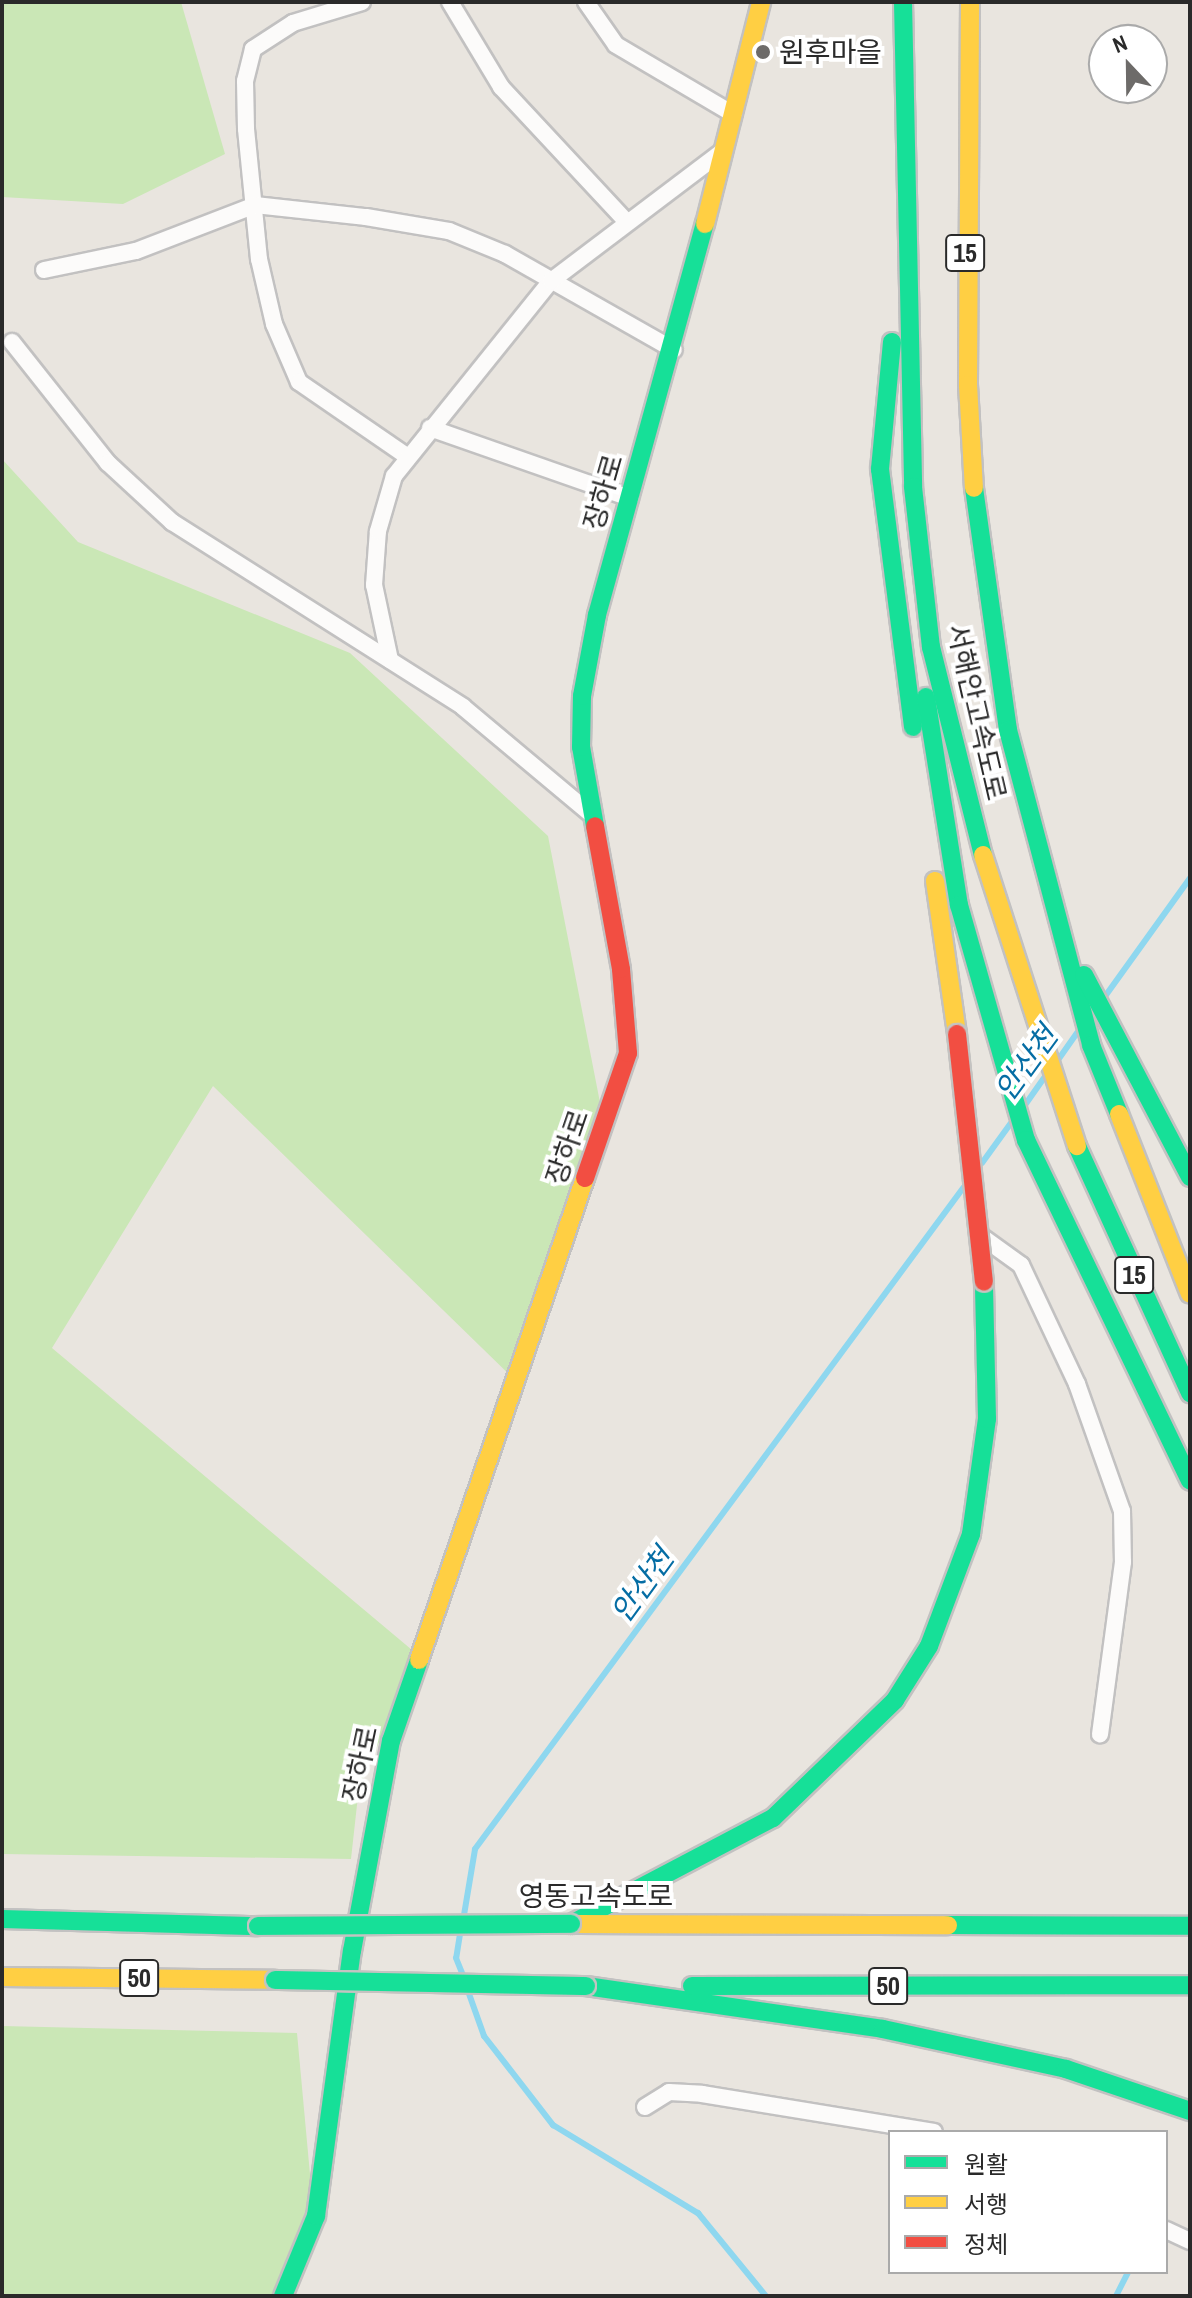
<!DOCTYPE html>
<meta charset="utf-8">
<style>
body{margin:0}
#map{position:relative;width:1192px;height:2298px;overflow:hidden;background:#e9e5df;font-family:"Archivo Narrow","Noto Sans KR",sans-serif}
div>[style]{position:absolute}
.green>*{inset:0;background:#cae7b6}
.stream>*{height:6px;margin:-3px;padding:0 3px;transform-origin:3px;border-radius:3px;background:#8ed7ef}
.roads{filter:drop-shadow(2px 0 #c2c1c1) drop-shadow(-2px 0 #c2c1c1) drop-shadow(0 2px #c2c1c1) drop-shadow(0 -2px #c2c1c1)}
.street>*{height:16px;margin:-8px;padding:0 8px;transform-origin:8px;border-radius:8px;background:#fcfbfa}
.fast>*{height:18px;margin:-9px;padding:0 9px;transform-origin:9px;border-radius:9px;background:#16e098}
.slow>*{height:18px;margin:-9px;padding:0 9px;transform-origin:9px;border-radius:9px;background:#ffcf43}
.jam>*{height:18px;margin:-9px;padding:0 9px;transform-origin:9px;border-radius:9px;background:#f24e42}
.bridges{filter:drop-shadow(2px 0 #c4c3c1) drop-shadow(-2px 0 #c4c3c1) drop-shadow(0 2px #c4c3c1) drop-shadow(0 -2px #c4c3c1)}
.fast-bridge>*{height:18px;margin:-9px;padding:0 9px;transform-origin:9px;border-radius:9px;background:#16e098}
.jam-bridge>*{height:18px;margin:-9px;padding:0 9px;transform-origin:9px;border-radius:9px;background:#f24e42}
.dots>*{width:22px;height:22px;translate:-50% -50%;box-sizing:border-box;border:4px solid #fff;border-radius:50%}
span{translate:-50% -50%;white-space:nowrap;text-align:center;line-height:1.15;-webkit-text-stroke:8px #fff;paint-order:stroke}
.shield-label span{padding:2px 6px;background:#fff;border:2px solid;border-radius:6px;-webkit-text-stroke-width:0}
.shield-label{font-size:26px;color:#2a2a2a;font-weight:700}
.poi-label{font-size:28px;color:#2a2a2a}
.left{translate:0 -50%;text-align:left}
.street-label{font-size:28px;color:#2a2a2a}
.water-label{font-size:30px;color:#056da4;font-style:italic}
.frame{position:absolute;inset:0;border:4px solid #2a2a2a;pointer-events:none}
.legend{position:absolute;left:888px;top:2130px;width:280px;height:144px;box-sizing:border-box;background:#fff;border:2px solid #aaa;margin:0;padding:10px 14px;list-style:none;font-size:24px;color:#2a2a2a}
.legend li{display:flex;align-items:center;gap:16px;height:40px}
.legend b{width:40px;border:2px solid #aaa}
.north{position:absolute;left:1088px;top:24px;width:80px;height:80px;box-sizing:border-box;background:#fff;border:2px solid #aaa;border-radius:50%;rotate:338deg;font-size:22px;font-weight:700;line-height:32px;text-align:center;color:#2a2a2a}
.north::after{content:'';display:block;margin:auto;width:28px;height:36px;background:#6d6b69;clip-path:polygon(50% 0,100% 100%,50% 72%,0 100%)}
</style>
<div id="map">
<div class="green">
<i style="clip-path:polygon(2px 2px,181px 2px,225px 154px,123px 204px,2px 197px)"></i>
<i style="clip-path:polygon(2px 459px,78px 542px,350px 653px,548px 836px,604px 1123px,521px 1386px,213px 1086px,52px 1348px,418px 1655px,359px 1787px,351px 1859px,2px 1854px)"></i>
<i style="clip-path:polygon(2px 2026px,297px 2033px,313px 2207px,277px 2296px,2px 2296px)"></i>
</div>
<div class="stream">
<i style="left:1106px;top:995px;width:144px;rotate:-54.3deg"></i>
<i style="left:1058px;top:1060px;width:33px;rotate:-55deg"></i>
<i style="left:1025px;top:1105px;width:33px;rotate:-55deg"></i>
<i style="left:982px;top:1163px;width:49px;rotate:-54.1deg"></i>
<i style="left:464px;top:1915px;width:67px;rotate:-80.5deg"></i>
<i style="left:475px;top:1849px;width:822px;rotate:-53.56deg"></i>
<i style="left:460px;top:1934px;width:24px;rotate:99deg"></i>
<i style="left:456px;top:1958px;width:16px;rotate:68deg"></i>
<i style="left:468px;top:1991px;width:48px;rotate:70.4deg"></i>
<i style="left:484px;top:2036px;width:113px;rotate:52.2deg"></i>
<i style="left:553px;top:2125px;width:170px;rotate:31.3deg"></i>
<i style="left:698px;top:2213px;width:107px;rotate:50.7deg"></i>
<i style="left:1116px;top:2296px;width:27px;rotate:-63deg"></i>
</div>
<div class="roads">
<div class="street">
<i style="left:362px;top:2px;width:72px;rotate:163.1deg"></i>
<i style="left:293px;top:23px;width:48px;rotate:147deg"></i>
<i style="left:253px;top:49px;width:33px;rotate:104deg"></i>
<i style="left:245px;top:81px;width:48px;rotate:88.8deg"></i>
<i style="left:246px;top:129px;width:131px;rotate:84.3deg"></i>
<i style="left:259px;top:259px;width:67px;rotate:77deg"></i>
<i style="left:274px;top:324px;width:63px;rotate:66.7deg"></i>
<i style="left:299px;top:382px;width:132px;rotate:34.5deg"></i>
<i style="left:450px;top:2px;width:99px;rotate:59deg"></i>
<i style="left:501px;top:87px;width:183px;rotate:47deg"></i>
<i style="left:586px;top:2px;width:52px;rotate:55.1deg"></i>
<i style="left:616px;top:45px;width:136px;rotate:30.5deg"></i>
<i style="left:44px;top:270px;width:94px;rotate:-11.7deg"></i>
<i style="left:136px;top:251px;width:128px;rotate:-21.1deg"></i>
<i style="left:255px;top:205px;width:112px;rotate:6.2deg"></i>
<i style="left:366px;top:217px;width:84px;rotate:9.6deg"></i>
<i style="left:449px;top:231px;width:61px;rotate:22.3deg"></i>
<i style="left:505px;top:254px;width:194px;rotate:29.6deg"></i>
<i style="left:12px;top:342px;width:154px;rotate:51.6deg"></i>
<i style="left:108px;top:463px;width:87px;rotate:42.7deg"></i>
<i style="left:172px;top:522px;width:345px;rotate:32.4deg"></i>
<i style="left:463px;top:707px;width:168px;rotate:39.9deg"></i>
<i style="left:430px;top:428px;width:212px;rotate:19.3deg"></i>
<i style="left:390px;top:660px;width:77px;rotate:-102deg"></i>
<i style="left:374px;top:585px;width:54px;rotate:-85.8deg"></i>
<i style="left:378px;top:531px;width:57px;rotate:-73.8deg"></i>
<i style="left:394px;top:476px;width:250px;rotate:-51.2deg"></i>
<i style="left:551px;top:281px;width:216px;rotate:-37.1deg"></i>
<i style="left:978px;top:1234px;width:53px;rotate:35.8deg"></i>
<i style="left:1021px;top:1265px;width:132px;rotate:64.8deg"></i>
<i style="left:1077px;top:1384px;width:135px;rotate:70.5deg"></i>
<i style="left:1122px;top:1511px;width:51px;rotate:88.9deg"></i>
<i style="left:1123px;top:1562px;width:174px;rotate:97.6deg"></i>
<i style="left:645px;top:2107px;width:28px;rotate:-32deg"></i>
<i style="left:669px;top:2092px;width:33px;rotate:3deg"></i>
<i style="left:702px;top:2094px;width:235px;rotate:9.3deg"></i>
<i style="left:1166px;top:2230px;width:26px;rotate:25deg"></i>
</div>
<div class="fast">
<i style="left:903px;top:2px;width:485px;rotate:88.8deg"></i>
<i style="left:913px;top:487px;width:161px;rotate:83.6deg"></i>
<i style="left:931px;top:647px;width:214px;rotate:76deg"></i>
<i style="left:892px;top:342px;width:128px;rotate:95.4deg"></i>
<i style="left:880px;top:469px;width:260px;rotate:82.7deg"></i>
<i style="left:974px;top:488px;width:244px;rotate:82deg"></i>
<i style="left:1008px;top:730px;width:326px;rotate:75.2deg"></i>
<i style="left:1091px;top:1045px;width:74px;rotate:67.9deg"></i>
<i style="left:926px;top:697px;width:211px;rotate:81deg"></i>
<i style="left:959px;top:905px;width:244px;rotate:74.1deg"></i>
<i style="left:1026px;top:1140px;width:378px;rotate:64.3deg"></i>
<i style="left:595px;top:826px;width:80px;rotate:-100deg"></i>
<i style="left:581px;top:747px;width:51px;rotate:-88.9deg"></i>
<i style="left:582px;top:696px;width:82px;rotate:-79.5deg"></i>
<i style="left:597px;top:615px;width:406px;rotate:-74.6deg"></i>
<i style="left:1084px;top:975px;width:228px;rotate:62.3deg"></i>
<i style="left:1077px;top:1146px;width:272px;rotate:65.4deg"></i>
<i style="left:2px;top:1919px;width:256px;rotate:1.6deg"></i>
<i style="left:571px;top:1924px;width:228px;rotate:-27.7deg"></i>
<i style="left:773px;top:1818px;width:170px;rotate:-44deg"></i>
<i style="left:895px;top:1700px;width:64px;rotate:-57.8deg"></i>
<i style="left:929px;top:1646px;width:120px;rotate:-69.4deg"></i>
<i style="left:971px;top:1534px;width:116px;rotate:-82.1deg"></i>
<i style="left:987px;top:1419px;width:137px;rotate:-91.3deg"></i>
<i style="left:948px;top:1925px;width:242px;rotate:0.2deg"></i>
<i style="left:586px;top:1986px;width:300px;rotate:8.2deg"></i>
<i style="left:883px;top:2029px;width:187px;rotate:12.3deg"></i>
<i style="left:1066px;top:2069px;width:131px;rotate:18.7deg"></i>
<i style="left:692px;top:1986px;width:498px;rotate:-0.1deg"></i>
<i style="left:283px;top:2296px;width:87px;rotate:-67.6deg"></i>
<i style="left:316px;top:2216px;width:267px;rotate:-82.3deg"></i>
<i style="left:352px;top:1951px;width:214px;rotate:-79.5deg"></i>
<i style="left:391px;top:1741px;width:86px;rotate:-70.9deg"></i>
</div>
<div class="slow">
<i style="left:970px;top:2px;width:383px;rotate:90.3deg"></i>
<i style="left:968px;top:385px;width:103px;rotate:86.7deg"></i>
<i style="left:705px;top:224px;width:229px;rotate:-75.8deg"></i>
<i style="left:983px;top:855px;width:306px;rotate:72.1deg"></i>
<i style="left:935px;top:881px;width:155px;rotate:81.8deg"></i>
<i style="left:1119px;top:1114px;width:193px;rotate:68.5deg"></i>
<i style="left:419px;top:1660px;width:510px;rotate:-71deg"></i>
<i style="left:576px;top:1924px;width:372px;rotate:0.2deg"></i>
<i style="left:2px;top:1977px;width:273px;rotate:0.6deg"></i>
</div>
<div class="jam">
<i style="left:585px;top:1178px;width:132px;rotate:-71deg"></i>
<i style="left:628px;top:1053px;width:84px;rotate:-94.8deg"></i>
<i style="left:621px;top:969px;width:145px;rotate:-100.3deg"></i>
</div>
</div>
<div class="bridges">
<div class="fast-bridge">
<i style="left:258px;top:1926px;width:313px;rotate:-0.4deg"></i>
<i style="left:275px;top:1980px;width:311px;rotate:1.1deg"></i>
</div>
<div class="jam-bridge">
<i style="left:957px;top:1034px;width:249px;rotate:83.8deg"></i>
</div>
</div>
<div class="dots">
<i style="left:763px;top:52px;background:#6d6b69"></i>
</div>
<div class="shield-label">
<span style="left:965px;top:253px">15</span>
<span style="left:1134px;top:1275px">15</span>
<span style="left:139px;top:1978px">50</span>
<span style="left:888px;top:1986px">50</span>
</div>
<div class="poi-label">
<span class="left" style="left:779px;top:52px">원후마을</span>
</div>
<div class="street-label">
<span style="left:603px;top:492px;rotate:-74deg">장하로</span>
<span style="left:977px;top:712px;rotate:77deg">서해안고속도로</span>
<span style="left:567px;top:1147px;rotate:-71deg">장하로</span>
<span style="left:360px;top:1764px;rotate:-78deg">장하로</span>
<span style="left:596px;top:1896px">영동고속도로</span>
</div>
<div class="water-label">
<span style="left:1026px;top:1063px;rotate:-54deg">안산천</span>
<span style="left:642px;top:1585px;rotate:-54deg">안산천</span>
</div>
<div class="frame"></div>
<ul class="legend">
<li><b style="height:10px;background:#16e098"></b>원활</li>
<li><b style="height:10px;background:#ffcf43"></b>서행</li>
<li><b style="height:10px;background:#f24e42"></b>정체</li>
</ul>
<div class="north">N</div>
</div>
